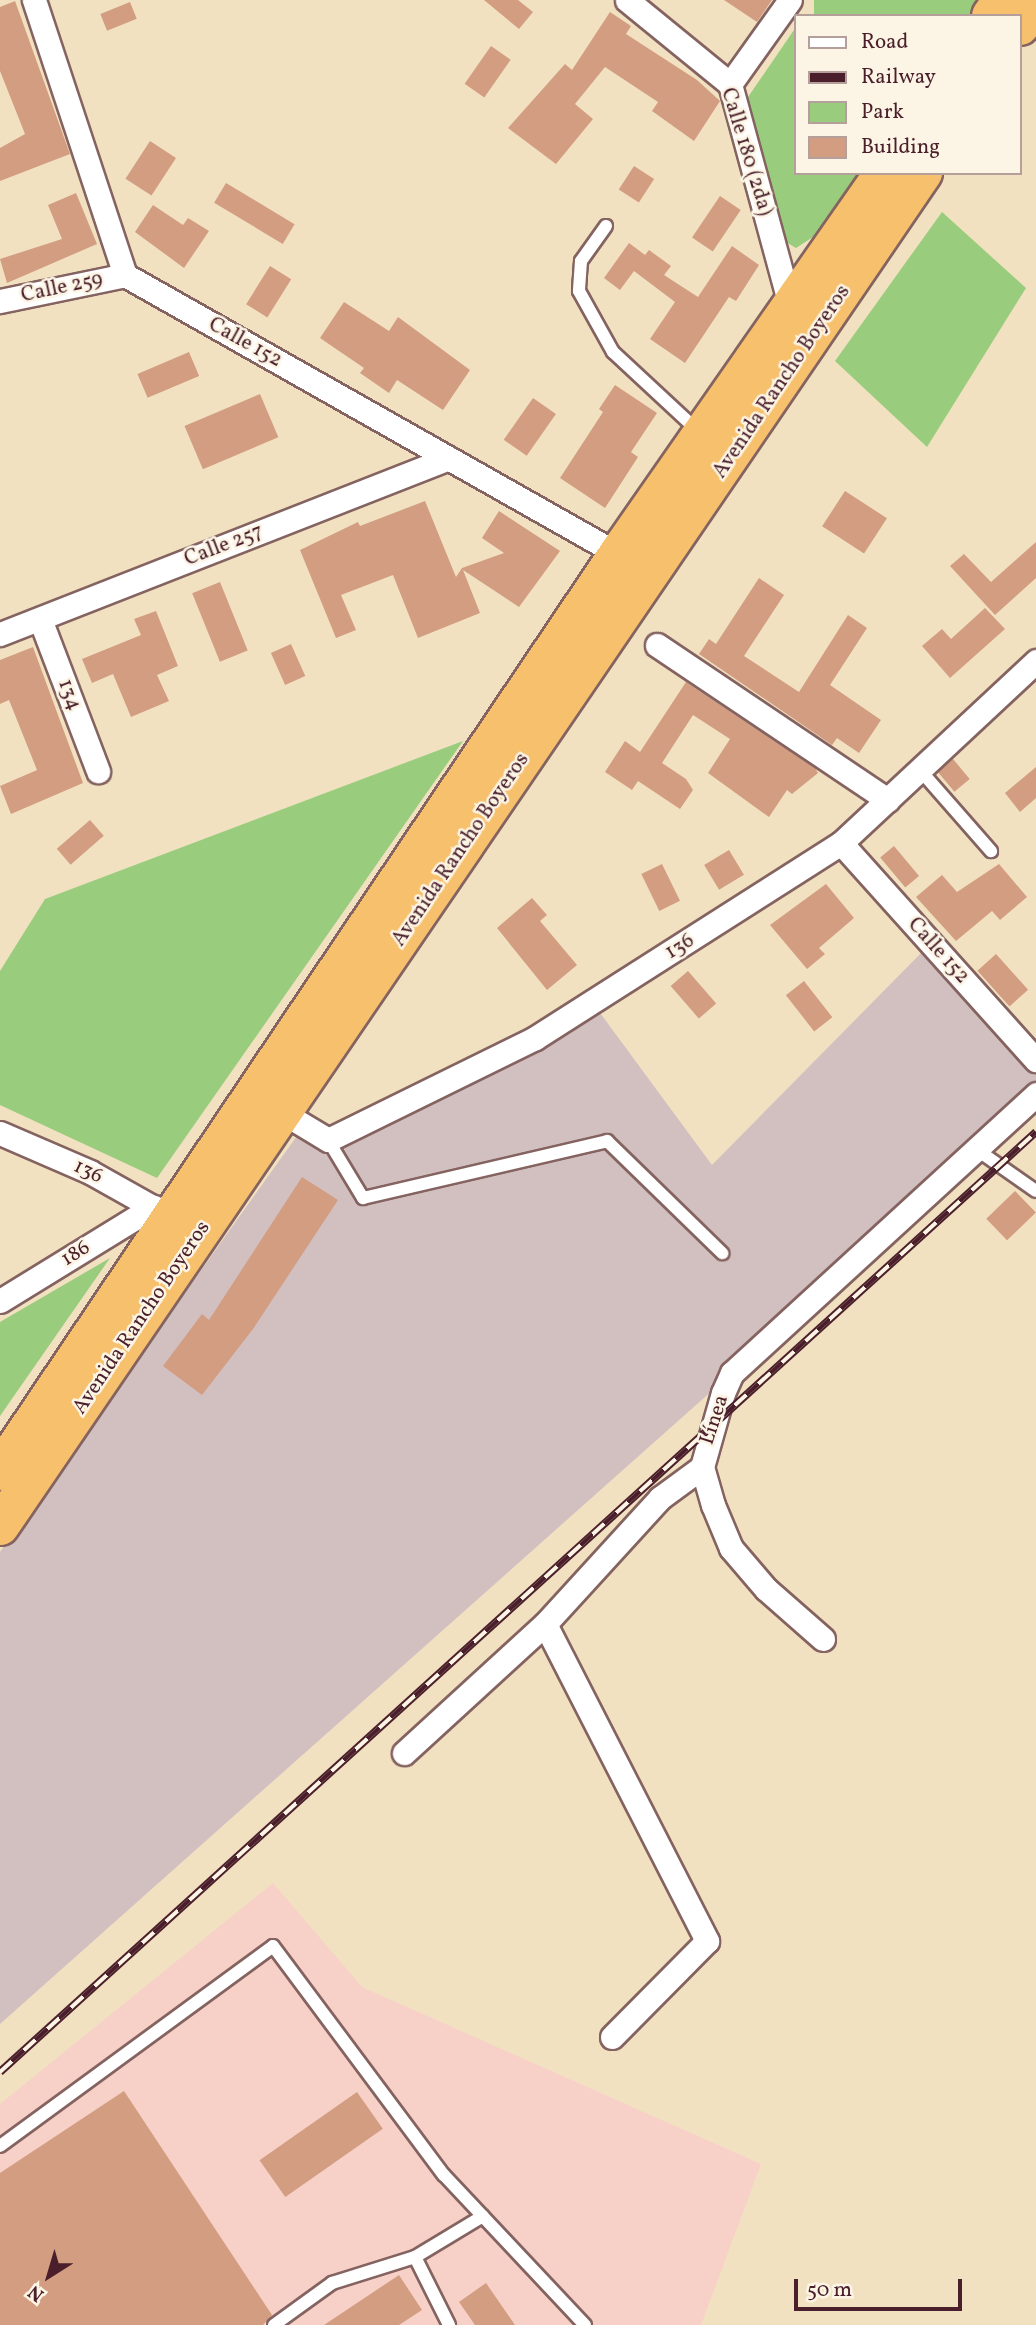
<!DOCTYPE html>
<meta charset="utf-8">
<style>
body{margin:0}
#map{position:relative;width:1036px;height:2325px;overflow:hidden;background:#f1e1c1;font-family:Vollkorn,serif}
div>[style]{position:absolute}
.built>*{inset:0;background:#f7d1c7}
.industrial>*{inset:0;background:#d2bfc0}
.green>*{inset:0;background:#99cc7c;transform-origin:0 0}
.building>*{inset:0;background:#d39d81;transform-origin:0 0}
.roads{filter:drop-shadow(2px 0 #846360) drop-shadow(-2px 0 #846360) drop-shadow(0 2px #846360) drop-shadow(0 -2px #846360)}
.lane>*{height:12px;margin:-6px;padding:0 6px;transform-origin:6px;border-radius:6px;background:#fff}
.street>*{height:23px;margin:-11.5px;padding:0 11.5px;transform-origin:11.5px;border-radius:11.5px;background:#fff}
.highway>*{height:38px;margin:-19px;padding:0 19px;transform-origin:19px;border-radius:19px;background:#f7c06c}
.rail>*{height:8px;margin-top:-4px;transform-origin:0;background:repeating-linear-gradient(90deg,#fcf5e5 0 16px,#4a1f2b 0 32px);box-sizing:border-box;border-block:2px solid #4a1f2b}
span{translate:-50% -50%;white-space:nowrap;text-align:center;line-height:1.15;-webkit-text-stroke:5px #fcf5e5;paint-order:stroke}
.street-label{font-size:21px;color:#4a1f2b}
.legend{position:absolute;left:794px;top:14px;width:228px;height:161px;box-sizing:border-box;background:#fcf5e5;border:2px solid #b59f9b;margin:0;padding:9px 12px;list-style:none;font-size:21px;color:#4a1f2b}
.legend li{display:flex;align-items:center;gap:14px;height:35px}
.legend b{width:35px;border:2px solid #b59f9b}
.north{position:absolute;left:14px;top:2241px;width:70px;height:70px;-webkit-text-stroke:5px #fcf5e5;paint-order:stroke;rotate:217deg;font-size:19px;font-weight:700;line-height:28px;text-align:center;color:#4a1f2b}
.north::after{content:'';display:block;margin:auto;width:24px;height:32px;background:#4a1f2b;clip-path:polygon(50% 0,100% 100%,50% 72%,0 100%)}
.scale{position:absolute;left:794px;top:2279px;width:168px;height:32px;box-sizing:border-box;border:4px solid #4a1f2b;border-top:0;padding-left:9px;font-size:21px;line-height:24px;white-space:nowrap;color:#4a1f2b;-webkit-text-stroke:5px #fcf5e5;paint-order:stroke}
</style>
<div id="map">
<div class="built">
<i style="clip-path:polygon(273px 1883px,362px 1987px,761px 2164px,701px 2325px,0 2325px,0 2104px)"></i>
</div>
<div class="industrial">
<i style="clip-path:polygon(931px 943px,1036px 1060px,1036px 1094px,732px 1373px,0 2024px,0 1552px,304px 1126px,329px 1140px,592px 1002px,712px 1165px)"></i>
</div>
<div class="green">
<i style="left:814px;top:0;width:161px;height:19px"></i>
<i style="clip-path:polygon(796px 27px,796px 173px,858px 173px,816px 235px,796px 248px,779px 238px,746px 100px)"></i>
<i style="clip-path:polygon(942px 212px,1026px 288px,927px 447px,835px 361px)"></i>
<i style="clip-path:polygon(463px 741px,157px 1178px,0 1105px,0 971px,45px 899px)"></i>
<i style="clip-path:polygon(110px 1258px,0 1416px,0 1322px)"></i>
</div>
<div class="building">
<i style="clip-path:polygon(484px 0,518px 0,533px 12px,519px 29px)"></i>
<i style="clip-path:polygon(724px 0,772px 0,757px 22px)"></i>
<i style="clip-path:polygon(15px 1px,70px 154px,0 181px,0 148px,25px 134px,0 71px,0 7px)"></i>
<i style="left:130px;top:2px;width:18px;height:32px;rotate:68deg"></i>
<i style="clip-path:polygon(610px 12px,631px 26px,626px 34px,697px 80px,720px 101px,694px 141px,652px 111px,658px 102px,605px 67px,575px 104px,593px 119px,556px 164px,508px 128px,565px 64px,572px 70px)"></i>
<i style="left:491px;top:46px;width:24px;height:46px;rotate:35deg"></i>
<i style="left:150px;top:141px;width:31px;height:45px;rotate:33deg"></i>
<i style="left:634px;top:166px;width:24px;height:28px;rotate:33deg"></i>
<i style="left:226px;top:183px;width:80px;height:23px;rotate:31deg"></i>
<i style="clip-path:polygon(76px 193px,97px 244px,7px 283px,0 259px,62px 239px,48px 205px)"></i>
<i style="left:720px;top:196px;width:25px;height:50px;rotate:34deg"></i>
<i style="clip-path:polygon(153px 205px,183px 225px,188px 218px,209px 231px,184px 268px,135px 232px)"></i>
<i style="clip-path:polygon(629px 243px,645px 255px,649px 250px,671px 266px,664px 275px,698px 297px,732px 246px,759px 265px,736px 301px,729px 297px,685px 363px,650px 339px,675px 302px,634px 271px,620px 290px,604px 278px)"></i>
<i style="left:270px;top:266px;width:25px;height:45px;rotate:32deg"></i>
<i style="clip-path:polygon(344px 302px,389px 331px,398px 317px,470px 370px,443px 410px,397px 380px,389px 393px,360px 373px,364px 368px,320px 338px)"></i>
<i style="left:189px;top:352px;width:26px;height:56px;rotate:67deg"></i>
<i style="clip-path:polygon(615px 385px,657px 413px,631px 452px,638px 457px,605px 508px,560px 478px,603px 412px,599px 409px)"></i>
<i style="left:260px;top:394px;width:47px;height:82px;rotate:67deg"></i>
<i style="left:533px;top:398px;width:28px;height:51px;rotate:35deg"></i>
<i style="left:845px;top:491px;width:50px;height:42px;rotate:33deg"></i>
<i style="clip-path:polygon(425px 501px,456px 577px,462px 568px,504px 553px,482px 538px,499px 511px,560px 551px,519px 607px,463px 570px,480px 613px,418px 638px,393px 575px,341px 595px,356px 630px,336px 638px,300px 550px,358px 522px,360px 526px)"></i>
<i style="clip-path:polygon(1036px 542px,1036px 578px,995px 615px,950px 566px,964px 554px,991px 582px)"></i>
<i style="clip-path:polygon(759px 578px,784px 595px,744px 656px,799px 692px,848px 615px,867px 628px,830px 685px,881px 720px,859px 753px,837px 738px,832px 745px,699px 654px,709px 639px,716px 644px)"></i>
<i style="left:220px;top:582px;width:74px;height:30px;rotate:68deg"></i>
<i style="clip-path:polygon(985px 608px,1005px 629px,950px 678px,922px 646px,942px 629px,951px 639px)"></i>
<i style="clip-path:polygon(156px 611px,178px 666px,157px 675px,169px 701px,131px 717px,113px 674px,92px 683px,82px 659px,141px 635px,134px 619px)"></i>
<i style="left:291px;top:644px;width:35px;height:22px;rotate:66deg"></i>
<i style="clip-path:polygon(33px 647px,83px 783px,11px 814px,0 786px,37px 770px,9px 700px,0 704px,0 660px)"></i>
<i style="clip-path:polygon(686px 682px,815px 768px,818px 773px,792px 794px,787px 790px,769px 817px,708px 773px,730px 739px,693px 715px,662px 763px,686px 779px,693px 790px,680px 809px,638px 781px,632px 790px,605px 772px,625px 741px,640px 752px)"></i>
<i style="left:953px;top:759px;width:26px;height:20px;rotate:50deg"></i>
<i style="clip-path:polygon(1036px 767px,1036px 798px,1020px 812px,1005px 793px)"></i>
<i style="left:90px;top:820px;width:21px;height:44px;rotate:49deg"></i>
<i style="left:894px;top:846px;width:39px;height:18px;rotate:50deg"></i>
<i style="left:729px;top:850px;width:29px;height:29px;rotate:59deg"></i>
<i style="left:662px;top:864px;width:41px;height:23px;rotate:64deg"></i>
<i style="clip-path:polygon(999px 864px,1027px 897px,1000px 920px,992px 911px,956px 941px,916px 897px,942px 875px,957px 892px)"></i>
<i style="clip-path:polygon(826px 884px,854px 918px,819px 948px,825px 954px,807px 969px,770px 925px)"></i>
<i style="clip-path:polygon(532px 898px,547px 915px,540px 921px,577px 965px,547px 990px,497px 928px)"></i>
<i style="left:996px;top:954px;width:48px;height:25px;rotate:48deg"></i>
<i style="left:688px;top:971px;width:43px;height:23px;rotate:49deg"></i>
<i style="left:804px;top:981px;width:46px;height:23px;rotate:52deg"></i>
<i style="clip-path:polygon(302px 1177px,338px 1200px,253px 1329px,202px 1395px,163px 1366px,202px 1314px,209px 1320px)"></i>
<i style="left:1015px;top:1191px;width:30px;height:40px;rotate:46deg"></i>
<i style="clip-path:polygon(124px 2091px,272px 2315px,263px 2325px,0 2325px,0 2173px)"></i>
<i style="left:357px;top:2092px;width:45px;height:119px;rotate:55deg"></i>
<i style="clip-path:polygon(399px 2275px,422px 2310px,399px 2325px,324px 2325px)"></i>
<i style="clip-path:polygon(486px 2283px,515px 2325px,475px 2325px,459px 2302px)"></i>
</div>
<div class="roads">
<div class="lane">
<i style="left:606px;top:226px;width:43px;rotate:125.5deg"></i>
<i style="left:581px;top:261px;width:30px;rotate:94deg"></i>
<i style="left:579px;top:291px;width:70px;rotate:60.9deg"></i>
<i style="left:613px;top:352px;width:117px;rotate:42.9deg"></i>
<i style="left:920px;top:770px;width:108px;rotate:48.8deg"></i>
<i style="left:328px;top:1140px;width:68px;rotate:58.9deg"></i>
<i style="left:363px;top:1198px;width:251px;rotate:-13.1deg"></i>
<i style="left:607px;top:1141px;width:161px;rotate:44.2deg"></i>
<i style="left:976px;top:1149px;width:73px;rotate:35deg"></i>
<i style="left:0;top:2146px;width:338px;rotate:-36.2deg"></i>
<i style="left:273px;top:1946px;width:286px;rotate:53.3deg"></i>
<i style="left:444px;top:2175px;width:206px;rotate:46.8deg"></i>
<i style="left:415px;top:2257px;width:76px;rotate:63.4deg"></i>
<i style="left:274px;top:2325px;width:72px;rotate:-35.9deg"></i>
<i style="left:332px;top:2283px;width:87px;rotate:-17.4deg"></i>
<i style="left:415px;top:2257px;width:79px;rotate:-31.1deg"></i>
</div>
<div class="street">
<i style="left:34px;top:0;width:290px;rotate:71.7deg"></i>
<i style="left:125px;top:275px;width:566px;rotate:29.51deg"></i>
<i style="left:627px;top:0;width:133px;rotate:39.2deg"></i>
<i style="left:730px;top:84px;width:229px;rotate:74.8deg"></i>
<i style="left:730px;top:84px;width:103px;rotate:-54.5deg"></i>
<i style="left:0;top:301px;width:128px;rotate:-11.7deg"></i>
<i style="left:40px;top:619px;width:163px;rotate:69.1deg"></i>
<i style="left:0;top:634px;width:481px;rotate:-21.4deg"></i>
<i style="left:657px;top:645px;width:278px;rotate:33.9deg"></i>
<i style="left:841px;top:843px;width:292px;rotate:48.1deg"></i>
<i style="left:280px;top:1111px;width:56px;rotate:31.1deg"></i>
<i style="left:328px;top:1140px;width:231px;rotate:-26.2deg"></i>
<i style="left:535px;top:1038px;width:363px;rotate:-32.5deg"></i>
<i style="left:841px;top:843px;width:267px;rotate:-43deg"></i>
<i style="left:0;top:1133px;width:98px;rotate:23.4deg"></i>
<i style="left:90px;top:1172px;width:94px;rotate:29.3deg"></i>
<i style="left:0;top:1301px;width:180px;rotate:-31.6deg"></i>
<i style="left:545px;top:1624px;width:356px;rotate:62.9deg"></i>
<i style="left:707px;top:1941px;width:135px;rotate:134.7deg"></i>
<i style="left:823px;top:1639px;width:76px;rotate:-138.7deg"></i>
<i style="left:766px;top:1589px;width:54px;rotate:-130.5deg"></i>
<i style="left:731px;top:1548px;width:47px;rotate:-112.7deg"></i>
<i style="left:713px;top:1505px;width:40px;rotate:-106deg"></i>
<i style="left:702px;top:1467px;width:77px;rotate:-74.2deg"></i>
<i style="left:723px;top:1393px;width:22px;rotate:-66deg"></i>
<i style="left:732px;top:1373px;width:413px;rotate:-42.5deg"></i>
<i style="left:404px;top:1753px;width:191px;rotate:-42.5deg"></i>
<i style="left:545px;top:1624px;width:171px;rotate:-47.6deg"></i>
<i style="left:660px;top:1498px;width:52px;rotate:-36.4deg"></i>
</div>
<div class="highway">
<i style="left:991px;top:16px;width:19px;rotate:-55deg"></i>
<i style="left:1020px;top:26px;width:30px;rotate:-57deg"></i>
<i style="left:0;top:1471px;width:1106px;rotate:-56.02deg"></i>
<i style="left:618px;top:554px;width:465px;rotate:-55.1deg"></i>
<i style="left:0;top:1526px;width:1638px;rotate:-55.7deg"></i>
</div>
</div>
<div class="rail">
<i style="left:0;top:2072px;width:1399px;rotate:-42.22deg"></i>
</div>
<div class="street-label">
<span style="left:746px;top:152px;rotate:73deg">Calle 180 (2da)</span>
<span style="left:62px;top:288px;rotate:-12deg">Calle 259</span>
<span style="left:245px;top:343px;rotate:29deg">Calle 152</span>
<span style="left:782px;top:382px;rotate:-56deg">Avenida Rancho Boyeros</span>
<span style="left:224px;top:546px;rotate:-21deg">Calle 257</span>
<span style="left:69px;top:695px;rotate:69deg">134</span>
<span style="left:461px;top:850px;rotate:-56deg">Avenida Rancho Boyeros</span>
<span style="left:680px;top:947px;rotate:-32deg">136</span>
<span style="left:938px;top:951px;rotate:48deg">Calle 152</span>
<span style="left:88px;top:1172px;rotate:26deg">136</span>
<span style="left:76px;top:1254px;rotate:-32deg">186</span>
<span style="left:142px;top:1318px;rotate:-56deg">Avenida Rancho Boyeros</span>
<span style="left:715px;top:1420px;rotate:-72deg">Línea</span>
</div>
<ul class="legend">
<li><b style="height:9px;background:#fff"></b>Road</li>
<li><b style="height:9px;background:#4a1f2b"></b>Railway</li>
<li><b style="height:19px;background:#99cc7c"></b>Park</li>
<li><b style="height:19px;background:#d39d81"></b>Building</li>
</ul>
<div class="north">N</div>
<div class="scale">50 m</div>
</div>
